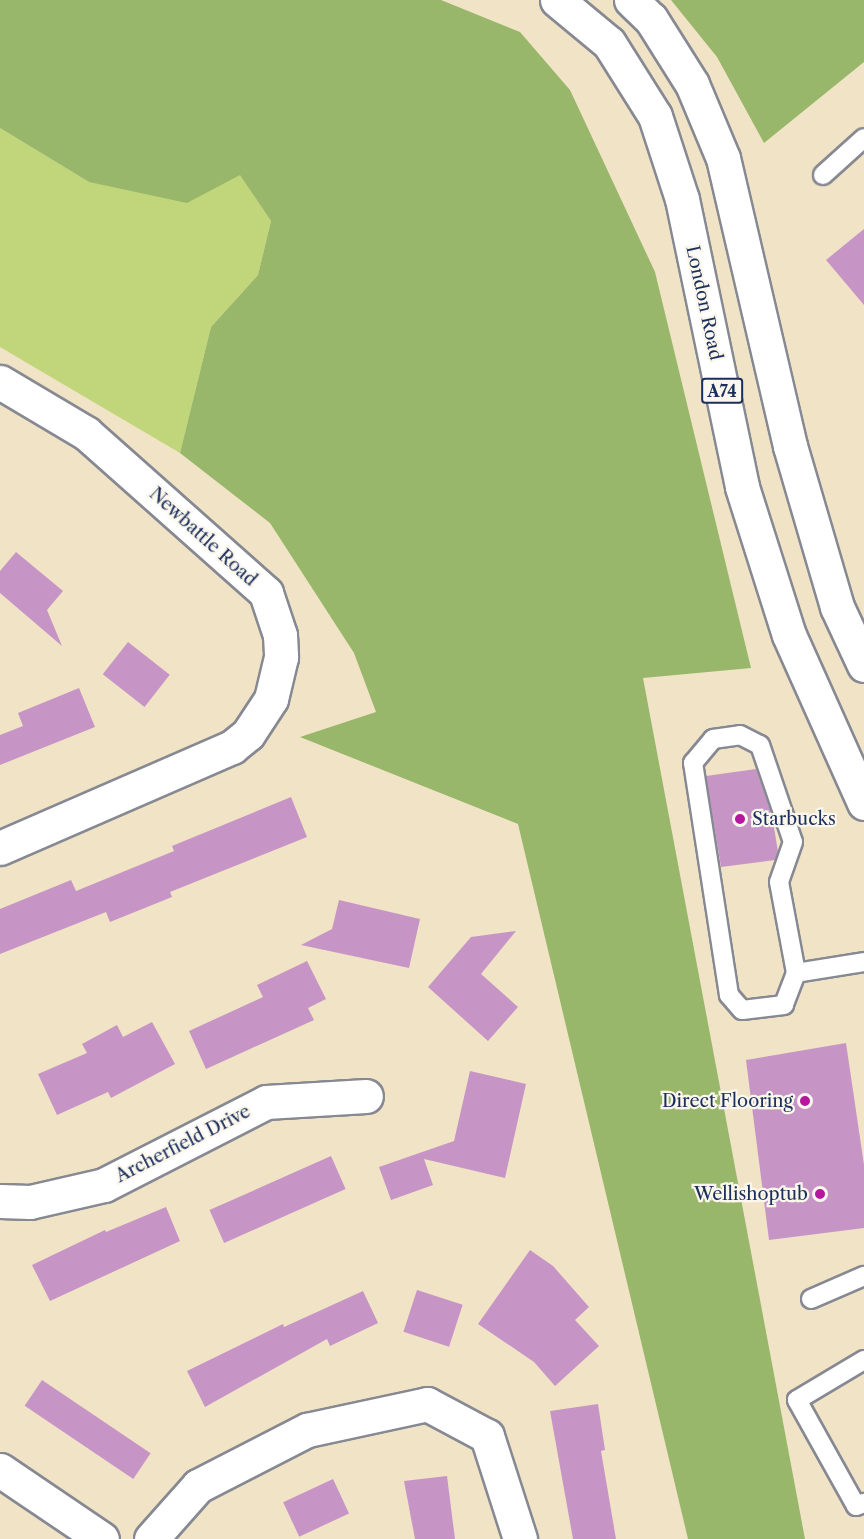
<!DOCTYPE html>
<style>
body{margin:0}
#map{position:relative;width:864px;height:1539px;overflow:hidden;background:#f1e3c6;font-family:"Libre Caslon Text",serif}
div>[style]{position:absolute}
.green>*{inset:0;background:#c1d67a}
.forest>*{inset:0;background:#98b76a}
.building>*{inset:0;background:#c695c6;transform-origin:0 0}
.roads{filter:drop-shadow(2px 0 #868992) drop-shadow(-2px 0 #868992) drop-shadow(0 2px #868992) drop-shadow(0 -2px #868992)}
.service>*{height:18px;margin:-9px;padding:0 9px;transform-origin:9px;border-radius:9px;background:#fff}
.minor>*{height:33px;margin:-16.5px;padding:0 16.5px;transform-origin:16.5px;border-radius:16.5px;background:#fff}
.primary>*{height:33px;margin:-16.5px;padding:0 16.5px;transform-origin:16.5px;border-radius:16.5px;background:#fff}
.dots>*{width:16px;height:16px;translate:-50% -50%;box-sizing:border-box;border:3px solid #fbf7ec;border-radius:50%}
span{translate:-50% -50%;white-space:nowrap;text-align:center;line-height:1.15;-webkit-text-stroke:4.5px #fbf7ec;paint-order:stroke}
.shield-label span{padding:2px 4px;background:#fbf7ec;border:2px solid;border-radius:4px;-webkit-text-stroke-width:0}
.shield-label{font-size:16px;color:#1b2f5e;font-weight:700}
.street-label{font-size:18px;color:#1b2f5e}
.poi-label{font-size:18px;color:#1b2f5e}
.left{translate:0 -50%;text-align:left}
.right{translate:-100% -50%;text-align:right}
</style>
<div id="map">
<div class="green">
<i style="clip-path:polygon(0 128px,89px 182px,240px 174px,271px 221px,258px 275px,211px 327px,180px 453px,0 347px)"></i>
</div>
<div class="forest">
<i style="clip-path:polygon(0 0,441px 0,520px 32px,570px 90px,655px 272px,751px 668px,643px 678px,805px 1539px,688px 1539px,518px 824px,300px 737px,376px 712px,354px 653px,270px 523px,180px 453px,211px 327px,258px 275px,271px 221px,240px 175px,187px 203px,89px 182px,0 128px)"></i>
<i style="clip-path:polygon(671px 0,864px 0,864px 62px,764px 143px,717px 57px)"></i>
</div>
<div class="building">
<i style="clip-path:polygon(864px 229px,864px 305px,826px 260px)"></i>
<i style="clip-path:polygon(16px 552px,63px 591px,47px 610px,62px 646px,0 593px,0 571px)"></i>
<i style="left:128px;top:642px;width:53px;height:41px;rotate:38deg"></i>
<i style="clip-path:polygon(79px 688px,95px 727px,0 765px,0 735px,23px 726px,18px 713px)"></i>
<i style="clip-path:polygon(756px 769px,772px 815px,778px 852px,775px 860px,721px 867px,706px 776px)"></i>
<i style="clip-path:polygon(291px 797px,307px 837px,170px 892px,172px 897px,110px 922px,106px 912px,0 954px,0 909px,71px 880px,76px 891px,174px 851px,172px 846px)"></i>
<i style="clip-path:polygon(339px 900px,420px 919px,409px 968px,301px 945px,332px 929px)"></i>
<i style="clip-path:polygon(516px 931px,481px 974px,518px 1007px,488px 1041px,428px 987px,471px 937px)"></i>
<i style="clip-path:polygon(307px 961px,326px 999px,308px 1008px,314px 1020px,206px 1069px,189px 1031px,263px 997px,257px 985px)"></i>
<i style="clip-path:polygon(152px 1022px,175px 1064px,111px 1098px,108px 1092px,57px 1115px,38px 1074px,87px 1053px,82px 1044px,117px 1025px,123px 1037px)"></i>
<i style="clip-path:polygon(846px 1043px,864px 1165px,864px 1228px,769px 1240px,746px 1060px)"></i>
<i style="clip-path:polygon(470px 1071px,526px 1084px,505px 1178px,424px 1159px,433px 1185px,391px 1200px,379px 1167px,454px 1141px)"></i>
<i style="left:331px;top:1156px;width:36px;height:133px;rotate:66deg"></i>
<i style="clip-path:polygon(166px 1207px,180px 1241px,50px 1301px,32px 1265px,105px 1230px,106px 1232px)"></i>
<i style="clip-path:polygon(530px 1250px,553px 1266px,589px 1307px,575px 1320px,599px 1346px,555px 1386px,534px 1362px,478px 1324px)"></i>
<i style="left:417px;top:1290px;width:48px;height:44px;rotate:18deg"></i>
<i style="clip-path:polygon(363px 1291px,378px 1323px,330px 1346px,327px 1339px,205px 1407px,187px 1371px,283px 1324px,284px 1327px)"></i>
<i style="left:42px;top:1380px;width:131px;height:31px;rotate:34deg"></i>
<i style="clip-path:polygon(598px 1404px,605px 1450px,601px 1451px,616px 1539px,573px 1539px,550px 1411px)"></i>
<i style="clip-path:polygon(447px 1476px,455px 1539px,415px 1539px,404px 1481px)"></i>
<i style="left:333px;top:1479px;width:38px;height:55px;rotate:65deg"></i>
</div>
<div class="roads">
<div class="service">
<i style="left:823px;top:175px;width:55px;rotate:-42.1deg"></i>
<i style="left:740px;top:735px;width:22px;rotate:27deg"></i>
<i style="left:760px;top:745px;width:102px;rotate:71.2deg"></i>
<i style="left:793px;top:842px;width:42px;rotate:109.3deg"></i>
<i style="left:779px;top:882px;width:93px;rotate:79.4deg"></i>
<i style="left:796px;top:973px;width:34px;rotate:111deg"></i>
<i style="left:784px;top:1005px;width:42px;rotate:173.2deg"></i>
<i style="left:742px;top:1010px;width:20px;rotate:-131deg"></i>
<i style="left:729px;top:995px;width:235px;rotate:-98.8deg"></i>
<i style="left:693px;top:763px;width:31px;rotate:-50deg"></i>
<i style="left:713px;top:739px;width:27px;rotate:-8deg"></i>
<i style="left:796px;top:973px;width:69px;rotate:-9.2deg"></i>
<i style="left:811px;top:1299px;width:58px;rotate:-23.5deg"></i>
<i style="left:864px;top:1360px;width:78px;rotate:149.2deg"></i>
<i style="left:797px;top:1400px;width:121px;rotate:60.9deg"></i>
<i style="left:856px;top:1506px;width:9px;rotate:-21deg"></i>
</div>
<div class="minor">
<i style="left:0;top:382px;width:100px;rotate:30.7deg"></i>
<i style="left:86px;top:433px;width:241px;rotate:41.6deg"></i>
<i style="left:266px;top:593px;width:44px;rotate:71.6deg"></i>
<i style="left:280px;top:635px;width:22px;rotate:87deg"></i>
<i style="left:281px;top:657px;width:43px;rotate:103.4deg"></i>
<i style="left:271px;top:699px;width:42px;rotate:123.3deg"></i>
<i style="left:248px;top:734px;width:21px;rotate:141deg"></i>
<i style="left:232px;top:747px;width:253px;rotate:156.5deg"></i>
<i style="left:0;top:1201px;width:30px;rotate:2deg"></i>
<i style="left:30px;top:1202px;width:76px;rotate:-12.9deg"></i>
<i style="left:104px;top:1185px;width:182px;rotate:-27.1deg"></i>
<i style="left:266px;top:1102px;width:100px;rotate:-3.4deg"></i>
<i style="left:0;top:1470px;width:123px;rotate:34.1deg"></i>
<i style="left:151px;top:1539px;width:71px;rotate:-48.4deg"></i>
<i style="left:198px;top:1486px;width:123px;rotate:-27.2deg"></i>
<i style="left:307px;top:1430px;width:123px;rotate:-12.2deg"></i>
<i style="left:427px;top:1404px;width:68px;rotate:28.1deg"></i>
<i style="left:487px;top:1436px;width:108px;rotate:72.2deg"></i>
</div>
<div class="primary">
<i style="left:557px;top:0;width:67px;rotate:39.6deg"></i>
<i style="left:609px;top:43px;width:86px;rotate:57.8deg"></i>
<i style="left:655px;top:116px;width:87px;rotate:72deg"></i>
<i style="left:682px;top:199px;width:294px;rotate:78.2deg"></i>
<i style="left:742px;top:487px;width:155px;rotate:72.4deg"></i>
<i style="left:789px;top:635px;width:184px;rotate:65.9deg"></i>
<i style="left:631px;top:0;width:28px;rotate:44deg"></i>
<i style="left:651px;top:19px;width:77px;rotate:57.8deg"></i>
<i style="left:692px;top:84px;width:80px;rotate:67.3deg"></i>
<i style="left:723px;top:158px;width:296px;rotate:76.9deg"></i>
<i style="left:790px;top:446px;width:168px;rotate:73.7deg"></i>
<i style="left:837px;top:607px;width:64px;rotate:65deg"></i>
</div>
</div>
<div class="dots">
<i style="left:740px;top:819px;background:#b5179e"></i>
<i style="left:805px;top:1101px;background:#b5179e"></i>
<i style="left:820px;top:1194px;background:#b5179e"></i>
</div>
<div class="shield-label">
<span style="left:722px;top:391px">A74</span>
</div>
<div class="street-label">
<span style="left:704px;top:303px;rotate:78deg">London Road</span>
<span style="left:203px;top:537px;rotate:42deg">Newbattle Road</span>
<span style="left:183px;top:1144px;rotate:-27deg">Archerfield Drive</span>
</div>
<div class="poi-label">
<span class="left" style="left:752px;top:819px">Starbucks</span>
<span class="right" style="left:793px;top:1101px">Direct Flooring</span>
<span class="right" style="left:808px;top:1194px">Wellishoptub</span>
</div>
</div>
